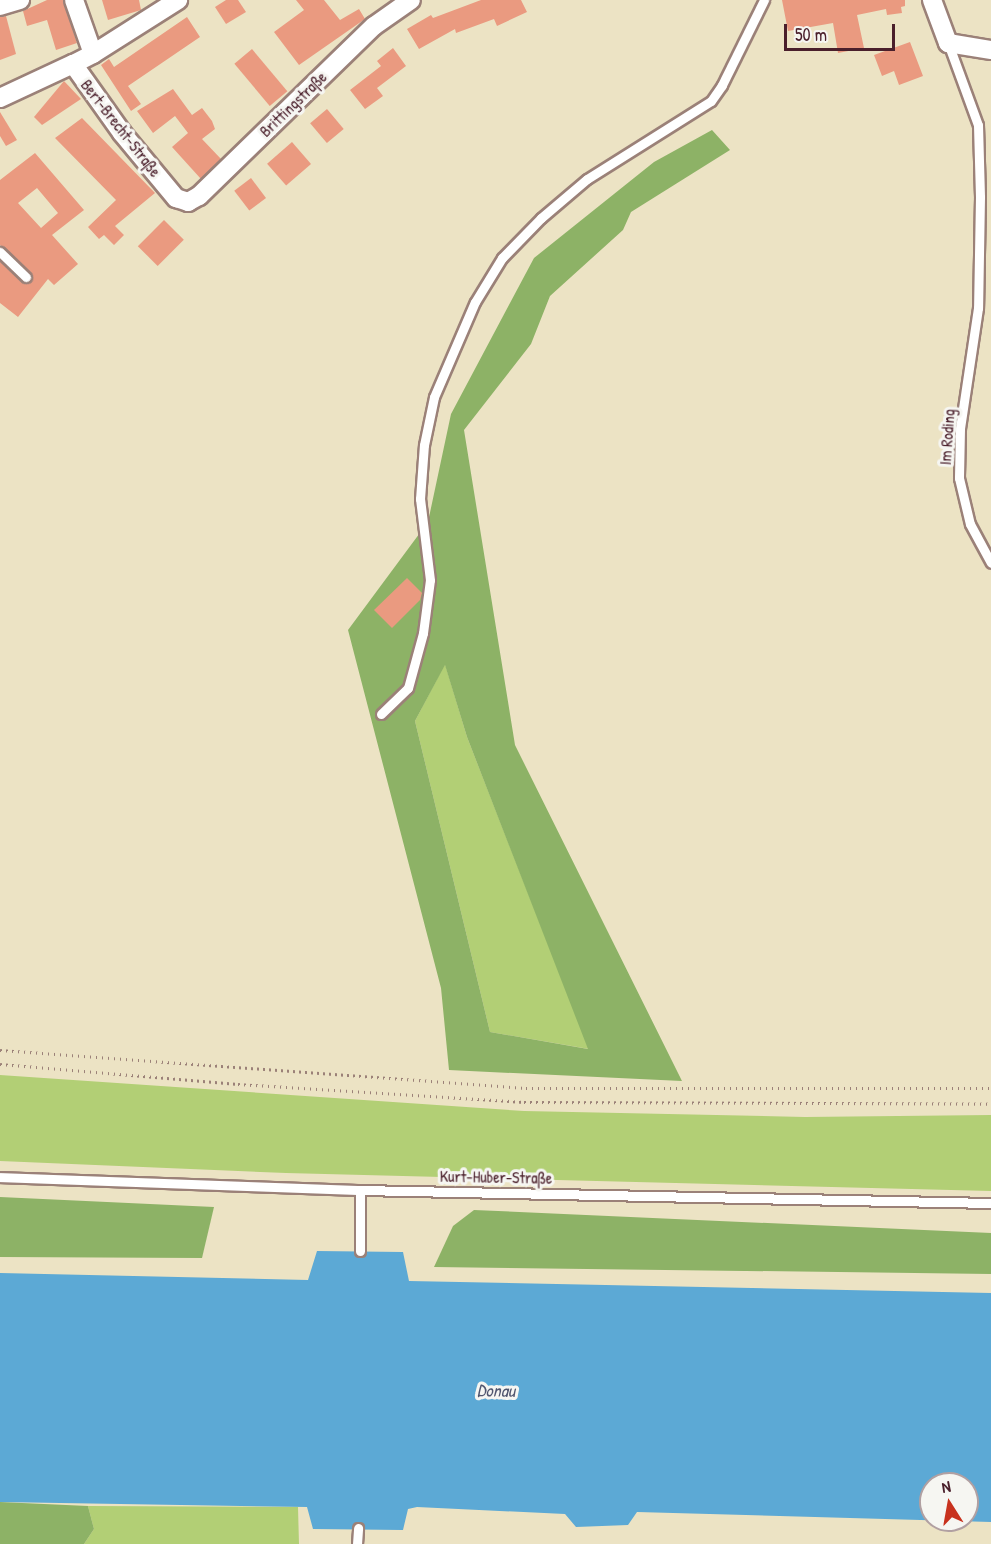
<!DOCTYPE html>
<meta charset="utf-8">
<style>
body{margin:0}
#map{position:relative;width:991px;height:1544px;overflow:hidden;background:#ece3c4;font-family:"Patrick Hand",sans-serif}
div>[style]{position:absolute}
.green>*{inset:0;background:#b2cf75}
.forest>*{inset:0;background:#8db266}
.water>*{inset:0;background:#5ca9d5}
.building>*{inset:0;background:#ea9a80;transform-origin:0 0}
.path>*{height:3px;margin-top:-1.5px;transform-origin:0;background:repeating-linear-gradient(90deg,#9b8178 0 1.5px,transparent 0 6px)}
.roads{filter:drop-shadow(2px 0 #9b8178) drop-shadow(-2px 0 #9b8178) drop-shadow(0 2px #9b8178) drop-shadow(0 -2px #9b8178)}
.lane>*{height:9px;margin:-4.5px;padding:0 4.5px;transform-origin:4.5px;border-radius:4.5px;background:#fff}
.street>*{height:18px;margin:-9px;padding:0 9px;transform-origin:9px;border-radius:9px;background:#fff}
span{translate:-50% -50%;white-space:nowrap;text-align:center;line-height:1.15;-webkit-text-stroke:6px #f6f6f2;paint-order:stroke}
.street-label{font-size:16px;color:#4a1f2b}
.water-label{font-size:18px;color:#51566f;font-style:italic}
.north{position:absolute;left:919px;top:1472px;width:60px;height:60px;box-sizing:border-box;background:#f6f6f2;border:2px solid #b1a0a2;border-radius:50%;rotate:349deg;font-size:16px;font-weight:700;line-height:24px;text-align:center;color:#4a1f2b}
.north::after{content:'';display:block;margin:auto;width:21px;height:27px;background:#c8321e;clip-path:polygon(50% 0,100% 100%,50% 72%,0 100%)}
.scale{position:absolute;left:784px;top:24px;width:111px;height:27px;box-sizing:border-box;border:3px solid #4a1f2b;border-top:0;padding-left:8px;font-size:18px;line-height:21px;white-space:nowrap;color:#4a1f2b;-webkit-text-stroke:4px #f6f6f2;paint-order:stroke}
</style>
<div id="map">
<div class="green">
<i style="clip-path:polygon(445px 664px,467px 737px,589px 1049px,490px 1032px,415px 721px)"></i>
<i style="clip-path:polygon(0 1075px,524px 1111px,805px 1117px,991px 1115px,991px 1191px,286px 1173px,0 1161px)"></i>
<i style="clip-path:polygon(88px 1506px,298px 1507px,299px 1544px,84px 1544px,94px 1529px)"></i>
</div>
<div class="forest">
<i style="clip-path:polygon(evenodd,712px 130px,730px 150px,631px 212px,623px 230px,550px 296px,531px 344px,464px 430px,515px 745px,682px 1081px,449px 1070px,441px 988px,348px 630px,428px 522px,451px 414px,534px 258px,654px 162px,712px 130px,445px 665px,467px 737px,588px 1049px,490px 1032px,415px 721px,445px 665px)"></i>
<i style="clip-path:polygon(0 1197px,214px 1207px,202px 1258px,0 1257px)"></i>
<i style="clip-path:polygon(474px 1210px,991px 1233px,991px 1274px,434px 1267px,453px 1226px)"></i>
<i style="clip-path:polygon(0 1502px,88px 1506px,94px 1529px,84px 1544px,0 1544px)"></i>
</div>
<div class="water">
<i style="clip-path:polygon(evenodd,317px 1251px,403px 1252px,409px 1281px,991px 1293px,991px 1522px,637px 1512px,628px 1525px,576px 1527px,565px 1514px,417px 1507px,408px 1509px,403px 1530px,313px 1529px,307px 1507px,0 1502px,0 1273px,308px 1280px,317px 1251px,931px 1484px,967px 1484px,967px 1520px,931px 1520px,931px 1484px)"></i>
</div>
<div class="building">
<i style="clip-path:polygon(47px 0,63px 0,77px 43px,56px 50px,47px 20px,27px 26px,23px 11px)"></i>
<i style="clip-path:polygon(102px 0,139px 0,141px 10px,108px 20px)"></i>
<i style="clip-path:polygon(226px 0,238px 0,246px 12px,226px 24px,215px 7px)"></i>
<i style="clip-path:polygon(296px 0,324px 0,340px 20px,359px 9px,365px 19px,299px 65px,274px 32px,304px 10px)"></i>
<i style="clip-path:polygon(481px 0,521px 0,527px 12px,497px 26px,494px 19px,456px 33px,455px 29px,419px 49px,407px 29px,431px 15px,433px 18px)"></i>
<i style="clip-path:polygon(782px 0,905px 0,905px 6px,901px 7px,902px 13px,887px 15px,886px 9px,857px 15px,864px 48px,838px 53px,833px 23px,788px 31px)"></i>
<i style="clip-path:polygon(6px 16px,16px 54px,0 60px,0 17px)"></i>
<i style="clip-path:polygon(187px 17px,200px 37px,128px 86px,141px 104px,131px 111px,101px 65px,109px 59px,114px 67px)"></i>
<i style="clip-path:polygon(910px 42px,923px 76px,899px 85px,894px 71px,882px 76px,874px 55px)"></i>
<i style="clip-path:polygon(393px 48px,406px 66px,377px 88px,383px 96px,365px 109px,350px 90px,381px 66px,377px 61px)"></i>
<i style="left:252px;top:49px;width:55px;height:23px;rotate:50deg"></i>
<i style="clip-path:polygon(64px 81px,81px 99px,42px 125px,34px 117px)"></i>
<i style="clip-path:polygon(173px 89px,192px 115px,202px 108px,212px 121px,215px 129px,202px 139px,221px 159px,201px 179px,172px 147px,188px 133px,175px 116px,153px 133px,137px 111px)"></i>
<i style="left:327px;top:109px;width:26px;height:22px;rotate:50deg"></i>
<i style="clip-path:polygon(0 112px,17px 140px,6px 146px,0 136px)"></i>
<i style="clip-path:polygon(82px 118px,155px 193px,115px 226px,124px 235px,114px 245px,104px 235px,99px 239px,88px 227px,116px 200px,55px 138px)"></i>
<i style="left:292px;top:142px;width:29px;height:33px;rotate:49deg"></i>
<i style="clip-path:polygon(evenodd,35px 153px,84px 210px,52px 235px,78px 264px,54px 285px,48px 279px,18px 317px,0 303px,0 261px,24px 283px,30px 282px,33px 276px,0 245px,0 180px,35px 153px,37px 188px,58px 213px,41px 228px,18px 203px,37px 188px)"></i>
<i style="left:251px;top:178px;width:25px;height:21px;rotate:53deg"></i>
<i style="left:164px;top:220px;width:28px;height:37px;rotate:45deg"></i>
<i style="clip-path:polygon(407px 578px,422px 593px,420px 600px,392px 628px,374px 610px)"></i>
</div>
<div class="path">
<i style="left:0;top:1050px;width:527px;rotate:4.13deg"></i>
<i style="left:526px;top:1088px;width:465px"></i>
<i style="left:0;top:1064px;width:239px;rotate:4.8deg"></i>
<i style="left:238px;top:1084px;width:287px;rotate:3.6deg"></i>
<i style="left:524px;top:1102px;width:467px;rotate:0.2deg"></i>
</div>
<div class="roads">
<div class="lane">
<i style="left:948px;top:43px;width:87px;rotate:69.9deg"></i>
<i style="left:978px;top:125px;width:72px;rotate:88.4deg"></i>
<i style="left:980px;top:197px;width:111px;rotate:91deg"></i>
<i style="left:978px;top:308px;width:122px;rotate:98.5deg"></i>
<i style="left:960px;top:429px;width:49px;rotate:91.2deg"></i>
<i style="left:959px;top:478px;width:47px;rotate:76.6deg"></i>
<i style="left:970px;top:524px;width:44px;rotate:61.7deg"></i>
<i style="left:0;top:252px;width:36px;rotate:44deg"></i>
<i style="left:381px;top:714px;width:37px;rotate:-44deg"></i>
<i style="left:408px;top:688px;width:57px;rotate:-74.7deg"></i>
<i style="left:423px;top:633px;width:53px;rotate:-82.5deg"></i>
<i style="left:430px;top:580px;width:82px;rotate:-97deg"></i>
<i style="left:420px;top:499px;width:54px;rotate:-85.8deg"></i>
<i style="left:424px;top:445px;width:49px;rotate:-78.2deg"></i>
<i style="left:434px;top:397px;width:103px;rotate:-66.7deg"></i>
<i style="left:475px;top:302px;width:52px;rotate:-58.5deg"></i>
<i style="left:502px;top:258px;width:56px;rotate:-45.7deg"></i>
<i style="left:541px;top:218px;width:60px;rotate:-40.3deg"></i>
<i style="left:587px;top:179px;width:146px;rotate:-32.2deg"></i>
<i style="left:711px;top:101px;width:19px;rotate:-55deg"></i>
<i style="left:722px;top:85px;width:95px;rotate:-63.7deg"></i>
<i style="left:0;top:1177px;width:360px;rotate:2.1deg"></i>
<i style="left:360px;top:1190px;width:631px;rotate:1.18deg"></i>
<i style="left:360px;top:1190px;width:61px;rotate:90deg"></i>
<i style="left:357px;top:1544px;width:16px;rotate:-86deg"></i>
</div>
<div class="street">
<i style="left:74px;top:0;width:57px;rotate:70.6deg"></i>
<i style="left:93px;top:54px;width:22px;rotate:153deg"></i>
<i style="left:73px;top:64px;width:85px;rotate:54.6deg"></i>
<i style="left:122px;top:133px;width:85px;rotate:50.3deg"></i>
<i style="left:176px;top:198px;width:13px;rotate:18deg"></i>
<i style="left:188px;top:202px;width:13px;rotate:-29deg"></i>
<i style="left:199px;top:196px;width:244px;rotate:-44.2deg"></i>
<i style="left:374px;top:26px;width:45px;rotate:-35.1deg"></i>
<i style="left:932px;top:0;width:46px;rotate:69.6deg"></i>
<i style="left:948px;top:43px;width:44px;rotate:9.2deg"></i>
<i style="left:0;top:6px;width:21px;rotate:-17deg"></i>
<i style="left:93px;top:54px;width:101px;rotate:-32.4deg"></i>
<i style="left:0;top:98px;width:81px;rotate:-25deg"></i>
</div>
</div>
<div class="street-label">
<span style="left:293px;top:104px;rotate:-44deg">Brittingstraße</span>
<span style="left:121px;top:128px;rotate:52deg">Bert-Brecht-Straße</span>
<span style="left:947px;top:437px;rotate:-86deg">Im Roding</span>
<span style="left:496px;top:1177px;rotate:1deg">Kurt-Huber-Straße</span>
</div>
<div class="water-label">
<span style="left:496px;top:1391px;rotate:1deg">Donau</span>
</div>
<div class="north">N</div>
<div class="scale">50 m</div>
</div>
